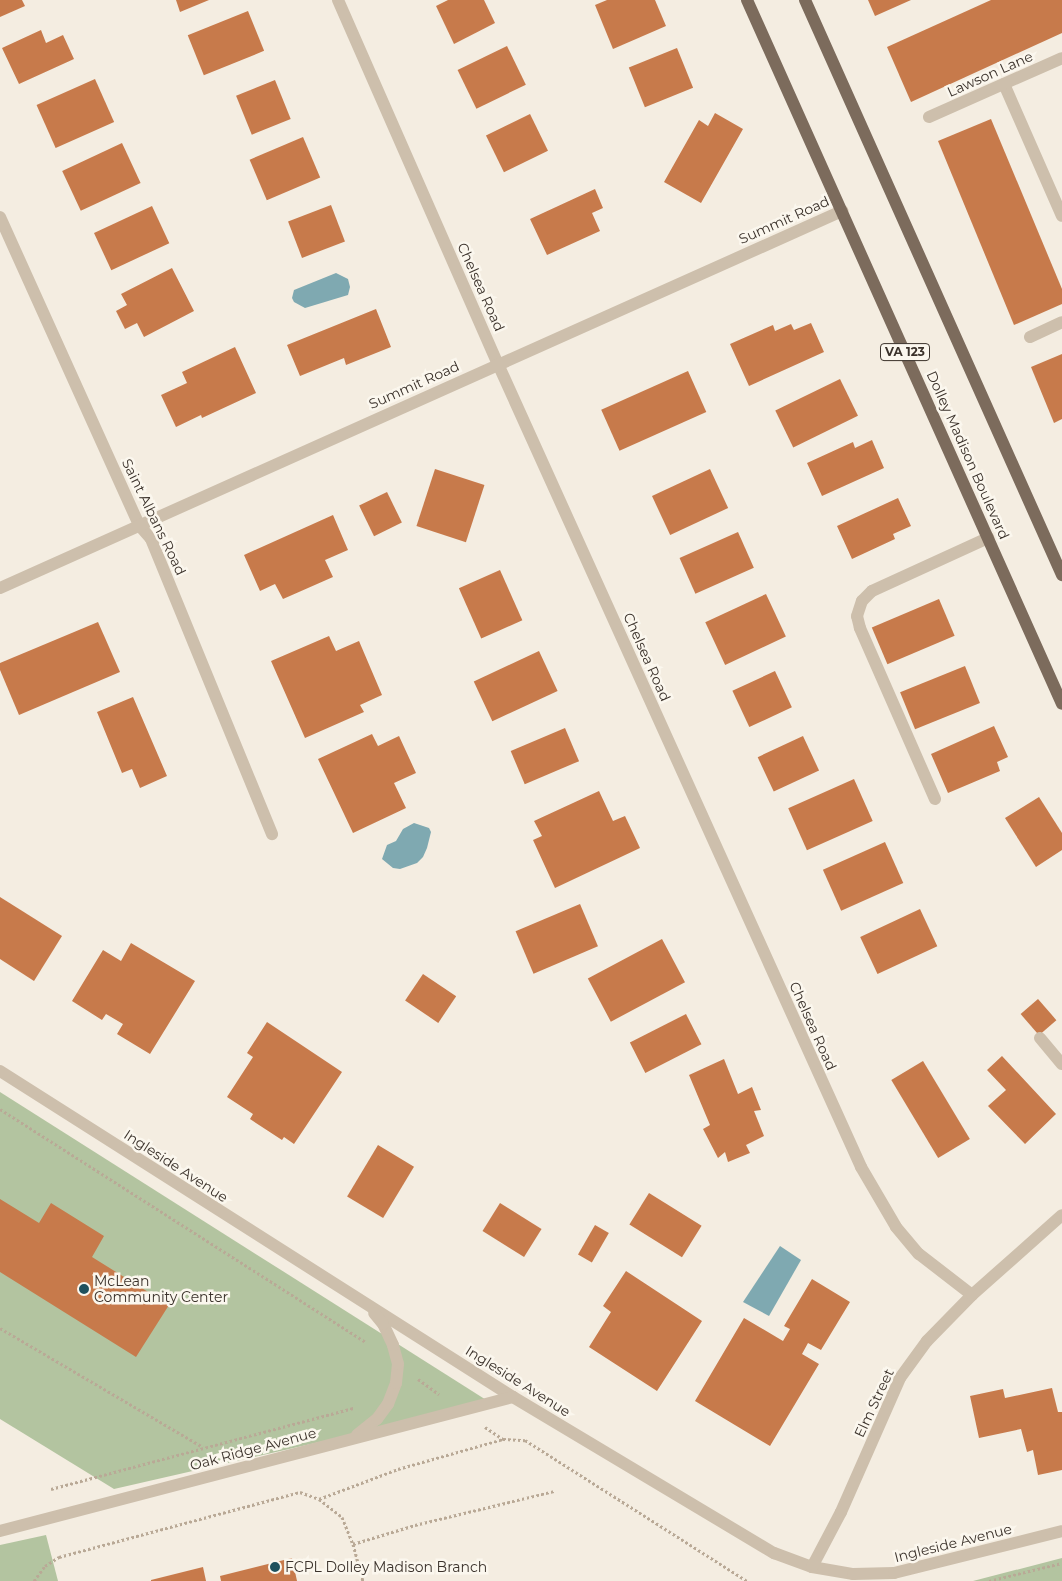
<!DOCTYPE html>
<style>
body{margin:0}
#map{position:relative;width:1062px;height:1581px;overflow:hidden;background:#f4ede1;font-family:Montserrat,sans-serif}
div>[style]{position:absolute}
.green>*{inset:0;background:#b3c4a0}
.water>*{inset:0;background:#7fa9b1}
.building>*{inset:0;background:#c77a4b;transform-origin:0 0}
.path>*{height:3px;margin-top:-1.5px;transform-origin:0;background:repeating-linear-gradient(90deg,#b9a996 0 2.5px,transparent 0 5px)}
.service>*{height:12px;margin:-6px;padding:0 6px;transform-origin:6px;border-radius:6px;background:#cdbfac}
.minor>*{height:12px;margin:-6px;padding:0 6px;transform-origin:6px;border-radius:6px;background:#cdbfac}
.primary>*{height:12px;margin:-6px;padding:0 6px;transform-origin:6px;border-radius:6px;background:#7c6b5c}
.dots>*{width:14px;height:14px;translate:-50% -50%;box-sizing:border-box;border:2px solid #fbf7ee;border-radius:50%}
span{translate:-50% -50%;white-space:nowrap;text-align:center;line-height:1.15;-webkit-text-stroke:5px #fbf7ee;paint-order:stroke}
.shield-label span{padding:1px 4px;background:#fbf7ee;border:1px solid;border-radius:4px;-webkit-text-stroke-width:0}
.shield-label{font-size:12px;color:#3b322b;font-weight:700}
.street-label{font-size:14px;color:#3b322b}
.poi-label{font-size:14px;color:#3b322b}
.left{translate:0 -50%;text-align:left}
</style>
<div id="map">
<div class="green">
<i style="clip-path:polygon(0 1092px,491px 1403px,114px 1489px,0 1419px)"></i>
<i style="clip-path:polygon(46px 1535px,58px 1581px,0 1581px,0 1545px)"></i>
<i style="clip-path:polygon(1062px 1558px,1062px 1581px,973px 1581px)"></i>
</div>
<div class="water">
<i style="clip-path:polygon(336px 273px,348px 279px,350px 287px,348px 295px,305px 308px,294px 302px,292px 298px,294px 290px)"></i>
<i style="clip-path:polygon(414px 823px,429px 828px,431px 832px,427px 848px,423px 857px,417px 863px,400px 869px,393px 868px,382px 859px,387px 845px,396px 841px,403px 829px)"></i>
<i style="clip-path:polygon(780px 1246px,801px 1260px,769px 1316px,743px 1302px)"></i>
</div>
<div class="building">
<i style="clip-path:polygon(0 0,22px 0,25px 6px,0 17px)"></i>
<i style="clip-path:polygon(176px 0,209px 0,180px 12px)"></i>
<i style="clip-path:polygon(448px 0,484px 0,495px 23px,454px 44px,436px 6px)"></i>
<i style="clip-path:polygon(607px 0,655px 0,666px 26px,613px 49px,595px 5px)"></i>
<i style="clip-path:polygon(868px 0,911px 0,875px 16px)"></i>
<i style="clip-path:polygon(991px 0,1062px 0,1062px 33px,911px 102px,887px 47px)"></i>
<i style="left:248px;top:11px;width:43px;height:65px;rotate:68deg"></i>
<i style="clip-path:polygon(41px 30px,46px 43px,63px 35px,74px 59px,19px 84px,2px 48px)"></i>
<i style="left:507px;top:46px;width:43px;height:55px;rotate:64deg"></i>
<i style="left:677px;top:48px;width:43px;height:52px;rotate:68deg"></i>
<i style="left:95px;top:79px;width:47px;height:64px;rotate:66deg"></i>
<i style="left:275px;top:80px;width:42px;height:42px;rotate:68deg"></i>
<i style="clip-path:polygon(715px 113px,743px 129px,701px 203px,664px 182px,699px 120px,708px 126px)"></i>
<i style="left:530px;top:114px;width:41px;height:49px;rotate:64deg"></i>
<i style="clip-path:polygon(991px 119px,1062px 289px,1062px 304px,1014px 325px,938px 141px)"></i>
<i style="left:303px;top:137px;width:44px;height:58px;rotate:67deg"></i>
<i style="left:122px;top:143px;width:44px;height:66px;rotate:65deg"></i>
<i style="clip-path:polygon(595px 189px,603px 208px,592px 213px,600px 231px,547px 255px,530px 219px)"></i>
<i style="left:331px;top:205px;width:39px;height:46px;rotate:69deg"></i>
<i style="left:152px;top:206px;width:41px;height:64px;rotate:65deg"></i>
<i style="clip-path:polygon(172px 268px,194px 311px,144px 337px,137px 323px,125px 329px,116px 311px,127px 305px,121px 294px)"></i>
<i style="clip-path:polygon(376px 309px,391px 347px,346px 365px,344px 358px,300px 376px,287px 345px)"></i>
<i style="clip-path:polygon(811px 323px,824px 352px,749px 386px,730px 344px,773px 325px,775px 331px,791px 324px,794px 330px)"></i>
<i style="clip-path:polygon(235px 347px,256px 393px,202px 418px,201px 415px,176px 427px,161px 395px,187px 383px,182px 372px)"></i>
<i style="clip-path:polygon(1062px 354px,1062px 419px,1054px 423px,1031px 367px)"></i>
<i style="left:688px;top:371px;width:45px;height:95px;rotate:66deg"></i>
<i style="left:840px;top:379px;width:41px;height:72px;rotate:64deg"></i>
<i style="clip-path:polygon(872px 440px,884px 468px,822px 496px,807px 463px,853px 442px,855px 448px)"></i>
<i style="left:435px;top:469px;width:52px;height:60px;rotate:18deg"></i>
<i style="left:710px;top:469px;width:43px;height:64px;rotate:65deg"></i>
<i style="left:387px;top:492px;width:34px;height:31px;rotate:64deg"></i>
<i style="clip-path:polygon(898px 498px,911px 526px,893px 534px,895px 539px,852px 559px,837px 526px)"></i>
<i style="clip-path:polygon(333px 515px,348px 550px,325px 560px,333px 577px,283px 599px,275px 584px,260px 591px,244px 555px)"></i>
<i style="left:738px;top:532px;width:39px;height:64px;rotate:66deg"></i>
<i style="left:500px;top:570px;width:55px;height:45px;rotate:66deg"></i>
<i style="left:766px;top:594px;width:47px;height:67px;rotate:65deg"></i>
<i style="left:939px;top:599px;width:40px;height:73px;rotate:67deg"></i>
<i style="clip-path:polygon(98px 622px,120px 672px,19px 715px,0 670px,0 663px)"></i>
<i style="clip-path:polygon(329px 636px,336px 651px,359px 641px,382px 695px,360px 705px,364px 712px,305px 738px,271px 661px)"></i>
<i style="left:539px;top:651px;width:44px;height:72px;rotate:65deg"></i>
<i style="left:965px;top:666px;width:40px;height:70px;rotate:68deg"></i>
<i style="left:775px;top:671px;width:40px;height:47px;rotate:65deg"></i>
<i style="clip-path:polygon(133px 697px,167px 776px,140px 788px,132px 769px,122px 773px,97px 712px)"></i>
<i style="clip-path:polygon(994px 726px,1008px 757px,997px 762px,1000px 771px,948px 793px,931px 754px)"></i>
<i style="left:565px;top:728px;width:36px;height:59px;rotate:67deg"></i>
<i style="clip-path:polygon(372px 734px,378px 746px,399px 736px,416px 773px,394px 783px,406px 808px,353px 833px,318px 759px)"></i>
<i style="left:803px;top:736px;width:38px;height:50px;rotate:65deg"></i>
<i style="left:854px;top:779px;width:46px;height:72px;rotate:66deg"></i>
<i style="clip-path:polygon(599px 791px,613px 821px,625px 816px,640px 848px,555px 888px,533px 840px,542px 836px,534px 821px)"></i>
<i style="clip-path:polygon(1039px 797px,1062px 833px,1062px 850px,1036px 867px,1005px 818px)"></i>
<i style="left:885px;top:842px;width:45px;height:68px;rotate:66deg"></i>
<i style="clip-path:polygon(0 897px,62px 936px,34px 981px,0 959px)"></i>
<i style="left:580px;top:904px;width:46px;height:70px;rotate:67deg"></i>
<i style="left:920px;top:909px;width:41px;height:66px;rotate:65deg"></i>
<i style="left:662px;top:939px;width:49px;height:84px;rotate:62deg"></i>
<i style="clip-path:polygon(131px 943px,195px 981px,150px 1054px,117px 1034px,123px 1024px,106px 1014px,102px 1020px,72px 1001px,103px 950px,121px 961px)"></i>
<i style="left:423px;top:974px;width:40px;height:32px;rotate:34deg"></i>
<i style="left:1038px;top:999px;width:28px;height:23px;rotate:49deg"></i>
<i style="left:686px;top:1014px;width:34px;height:63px;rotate:63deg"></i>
<i style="clip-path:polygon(267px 1022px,342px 1072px,294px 1144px,284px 1137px,282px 1140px,250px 1119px,253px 1114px,227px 1097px,253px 1057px,247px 1053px)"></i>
<i style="clip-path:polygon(1002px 1056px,1056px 1114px,1025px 1144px,988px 1106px,1006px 1090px,987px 1070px)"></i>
<i style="clip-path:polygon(724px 1059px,738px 1094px,752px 1087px,761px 1110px,754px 1111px,764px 1136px,746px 1145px,750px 1153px,728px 1162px,725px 1152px,718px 1158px,703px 1129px,710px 1125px,689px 1075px)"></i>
<i style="left:923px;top:1061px;width:91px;height:37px;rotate:59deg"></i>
<i style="left:378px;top:1145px;width:42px;height:60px;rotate:31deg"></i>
<i style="left:649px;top:1193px;width:62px;height:37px;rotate:32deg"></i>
<i style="clip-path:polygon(0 1199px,39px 1223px,51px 1203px,104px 1236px,92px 1257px,169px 1305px,136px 1357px,0 1272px)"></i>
<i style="left:500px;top:1203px;width:49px;height:33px;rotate:32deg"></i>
<i style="left:595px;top:1225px;width:16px;height:34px;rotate:30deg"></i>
<i style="clip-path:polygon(626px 1271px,702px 1321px,657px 1391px,589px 1347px,611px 1312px,603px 1306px)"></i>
<i style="clip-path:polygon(812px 1279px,850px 1302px,821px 1350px,808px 1343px,802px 1354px,819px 1364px,770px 1446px,695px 1401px,744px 1318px,783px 1341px,790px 1329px,784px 1326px)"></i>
<i style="clip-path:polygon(1052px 1388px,1058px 1412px,1062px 1412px,1062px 1470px,1038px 1475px,1033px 1450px,1027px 1452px,1021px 1429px,979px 1438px,970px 1396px,1003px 1389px,1005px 1398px)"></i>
<i style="clip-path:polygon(292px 1558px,297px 1581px,221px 1581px,220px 1576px)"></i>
<i style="clip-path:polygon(203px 1567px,206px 1581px,151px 1581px,151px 1580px)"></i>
</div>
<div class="path">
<i style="left:0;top:1109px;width:434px;rotate:32.5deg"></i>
<i style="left:0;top:1328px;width:235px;rotate:30.4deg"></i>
<i style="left:418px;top:1379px;width:26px;rotate:36deg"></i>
<i style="left:485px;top:1427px;width:22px;rotate:34deg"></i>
<i style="left:51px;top:1489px;width:313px;rotate:-15deg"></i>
<i style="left:319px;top:1499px;width:85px;rotate:-20.8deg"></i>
<i style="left:398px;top:1469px;width:109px;rotate:-15.9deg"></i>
<i style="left:503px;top:1439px;width:22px;rotate:3deg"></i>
<i style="left:525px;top:1440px;width:263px;rotate:32.4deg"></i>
<i style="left:353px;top:1544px;width:65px;rotate:-17deg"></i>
<i style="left:415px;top:1525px;width:143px;rotate:-13.7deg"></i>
<i style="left:34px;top:1581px;width:19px;rotate:-54deg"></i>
<i style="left:45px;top:1566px;width:17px;rotate:-33deg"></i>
<i style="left:59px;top:1557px;width:250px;rotate:-15.1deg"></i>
<i style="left:300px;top:1492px;width:20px;rotate:20deg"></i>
<i style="left:319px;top:1499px;width:29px;rotate:38deg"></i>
<i style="left:342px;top:1517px;width:29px;rotate:68deg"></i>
<i style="left:353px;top:1544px;width:38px;rotate:75deg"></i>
<i style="left:989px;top:1581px;width:75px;rotate:-13.9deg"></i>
</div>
<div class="service">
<i style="left:1040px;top:1038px;width:34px;rotate:50deg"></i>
</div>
<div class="minor">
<i style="left:338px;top:0;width:398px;rotate:66.3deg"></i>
<i style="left:498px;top:364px;width:881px;rotate:65.67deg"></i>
<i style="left:861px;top:1167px;width:69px;rotate:59.7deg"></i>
<i style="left:896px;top:1227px;width:35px;rotate:50deg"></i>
<i style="left:919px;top:1254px;width:67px;rotate:37.7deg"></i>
<i style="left:1004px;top:84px;width:144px;rotate:66.3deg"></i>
<i style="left:929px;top:117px;width:145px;rotate:-23.9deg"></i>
<i style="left:0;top:217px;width:338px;rotate:65.7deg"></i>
<i style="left:139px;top:525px;width:18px;rotate:49deg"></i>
<i style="left:151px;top:539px;width:319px;rotate:67.7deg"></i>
<i style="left:1030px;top:337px;width:35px;rotate:-25deg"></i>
<i style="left:0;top:588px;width:923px;rotate:-24.12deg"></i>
<i style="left:935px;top:799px;width:187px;rotate:-113.7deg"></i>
<i style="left:860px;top:628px;width:12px;rotate:-104deg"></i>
<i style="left:857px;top:616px;width:16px;rotate:-72deg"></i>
<i style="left:862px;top:601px;width:14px;rotate:-45deg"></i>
<i style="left:872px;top:591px;width:128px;rotate:-24.6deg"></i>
<i style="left:0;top:1071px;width:608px;rotate:32.44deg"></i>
<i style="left:513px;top:1397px;width:304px;rotate:30.9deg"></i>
<i style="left:774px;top:1553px;width:40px;rotate:20.2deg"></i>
<i style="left:812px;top:1567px;width:42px;rotate:9.7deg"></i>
<i style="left:853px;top:1574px;width:41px;rotate:-1.4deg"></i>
<i style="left:894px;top:1573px;width:173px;rotate:-14deg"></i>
<i style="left:357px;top:1435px;width:26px;rotate:-39deg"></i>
<i style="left:377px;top:1419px;width:19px;rotate:-54deg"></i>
<i style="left:388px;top:1404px;width:22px;rotate:-69deg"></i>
<i style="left:396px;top:1383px;width:19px;rotate:-84deg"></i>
<i style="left:398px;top:1364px;width:20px;rotate:-105deg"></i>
<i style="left:393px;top:1345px;width:23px;rotate:-115deg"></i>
<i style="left:383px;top:1324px;width:14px;rotate:-129deg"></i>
<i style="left:0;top:1531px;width:530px;rotate:-14.64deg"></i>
<i style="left:812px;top:1567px;width:62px;rotate:-62.2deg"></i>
<i style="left:841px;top:1512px;width:146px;rotate:-66.2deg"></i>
<i style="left:900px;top:1378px;width:46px;rotate:-53.9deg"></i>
<i style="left:927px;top:1341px;width:64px;rotate:-45.6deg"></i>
<i style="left:972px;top:1295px;width:120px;rotate:-41.6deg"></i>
</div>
<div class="primary">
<i style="left:747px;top:0;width:771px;rotate:65.89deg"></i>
<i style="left:805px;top:0;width:630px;rotate:65.92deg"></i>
</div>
<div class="dots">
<i style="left:84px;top:1289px;background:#1f515d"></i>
<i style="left:275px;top:1567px;background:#1f515d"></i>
</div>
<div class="shield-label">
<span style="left:905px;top:352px">VA 123</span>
</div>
<div class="street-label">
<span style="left:990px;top:74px;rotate:-24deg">Lawson Lane</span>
<span style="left:784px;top:220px;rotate:-24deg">Summit Road</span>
<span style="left:481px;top:287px;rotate:66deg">Chelsea Road</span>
<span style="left:414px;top:385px;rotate:-24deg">Summit Road</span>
<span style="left:968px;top:455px;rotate:66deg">Dolley Madison Boulevard</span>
<span style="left:154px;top:517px;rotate:64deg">Saint Albans Road</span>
<span style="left:647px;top:657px;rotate:66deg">Chelsea Road</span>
<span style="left:813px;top:1026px;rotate:66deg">Chelsea Road</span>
<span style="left:176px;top:1166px;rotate:33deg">Ingleside Avenue</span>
<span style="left:518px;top:1381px;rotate:32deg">Ingleside Avenue</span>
<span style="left:874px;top:1403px;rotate:-65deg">Elm Street</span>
<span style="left:253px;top:1449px;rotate:-15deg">Oak Ridge Avenue</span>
<span style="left:953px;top:1543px;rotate:-14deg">Ingleside Avenue</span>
</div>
<div class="poi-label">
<span class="left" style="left:94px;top:1289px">McLean<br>Community Center</span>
<span class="left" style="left:285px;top:1567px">FCPL Dolley Madison Branch</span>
</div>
</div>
